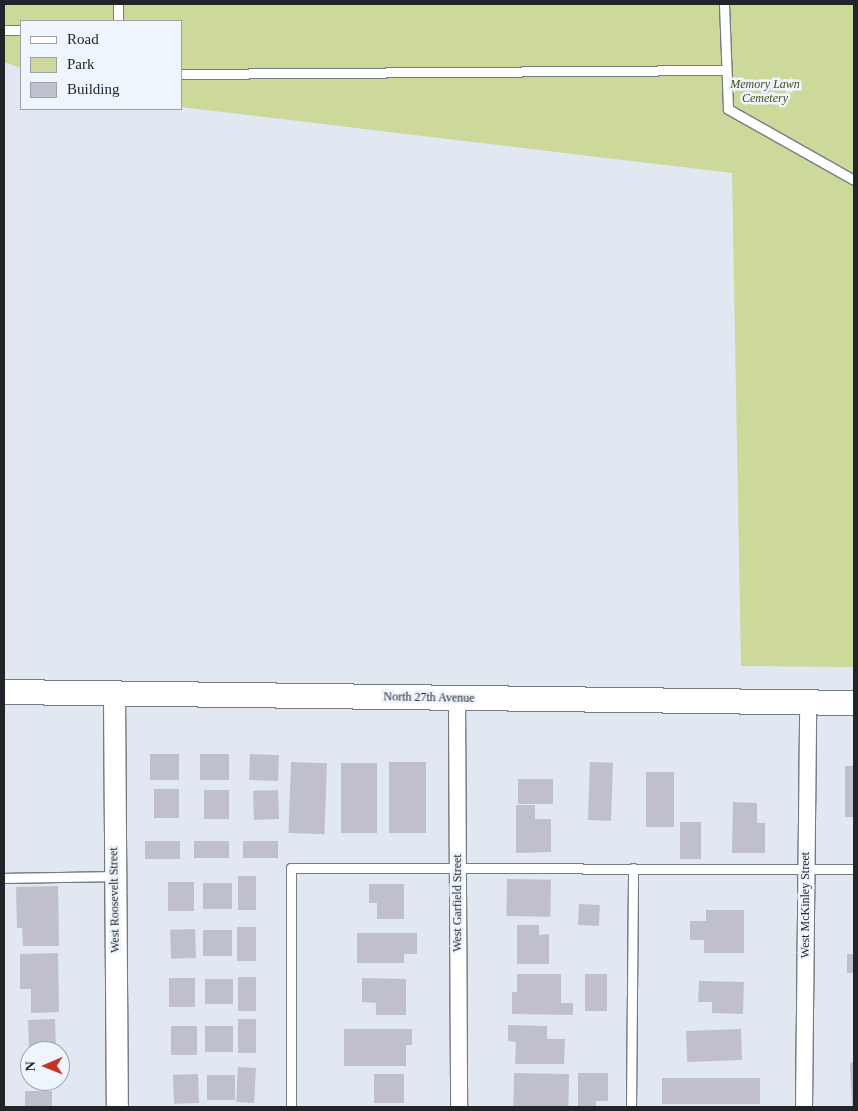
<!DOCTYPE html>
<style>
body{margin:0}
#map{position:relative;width:858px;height:1111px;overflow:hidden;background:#e1e8f2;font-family:"Times New Roman",serif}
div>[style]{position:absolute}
.green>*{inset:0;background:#ccd99b}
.building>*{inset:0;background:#bfc0cb;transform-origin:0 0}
.roads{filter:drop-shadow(1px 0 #757c85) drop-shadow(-1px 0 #757c85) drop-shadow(0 1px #757c85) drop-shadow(0 -1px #757c85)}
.service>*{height:9px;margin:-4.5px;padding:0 4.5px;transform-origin:4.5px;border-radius:4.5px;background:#fff}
.minor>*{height:16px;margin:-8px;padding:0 8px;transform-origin:8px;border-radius:8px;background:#fff}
.tertiary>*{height:21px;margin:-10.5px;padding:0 10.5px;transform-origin:10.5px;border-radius:10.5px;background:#fff}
.secondary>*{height:24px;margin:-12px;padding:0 12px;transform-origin:12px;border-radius:12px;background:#fff}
span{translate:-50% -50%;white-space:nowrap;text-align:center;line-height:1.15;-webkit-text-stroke:5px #eff5fd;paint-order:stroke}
.park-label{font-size:12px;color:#444d1a;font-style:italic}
.street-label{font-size:12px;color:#212428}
.frame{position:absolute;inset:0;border:5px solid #212428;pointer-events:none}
.legend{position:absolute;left:20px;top:20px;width:162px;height:90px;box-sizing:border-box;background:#eff5fd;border:1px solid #9da1a8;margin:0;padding:6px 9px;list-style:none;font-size:15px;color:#212428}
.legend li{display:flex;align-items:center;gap:10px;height:25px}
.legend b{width:25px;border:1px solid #9da1a8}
.north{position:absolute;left:20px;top:1041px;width:50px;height:50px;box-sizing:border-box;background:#eff5fd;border:1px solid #9da1a8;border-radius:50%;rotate:269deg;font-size:14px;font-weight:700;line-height:20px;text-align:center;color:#212428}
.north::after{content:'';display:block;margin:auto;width:18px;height:22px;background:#c2342a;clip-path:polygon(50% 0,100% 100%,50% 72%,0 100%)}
</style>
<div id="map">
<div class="green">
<i style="clip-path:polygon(4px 4px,854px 4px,854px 667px,741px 666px,732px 173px,181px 107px,181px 21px,21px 21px,21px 68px,4px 62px)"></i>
</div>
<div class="building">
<i style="left:150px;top:754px;width:29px;height:26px"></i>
<i style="left:200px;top:754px;width:29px;height:26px"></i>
<i style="left:250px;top:754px;width:29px;height:26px;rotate:2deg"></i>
<i style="left:291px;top:762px;width:36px;height:71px;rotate:2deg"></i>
<i style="left:389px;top:762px;width:37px;height:71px"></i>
<i style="left:590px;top:762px;width:23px;height:58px;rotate:2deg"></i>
<i style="left:341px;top:763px;width:36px;height:70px"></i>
<i style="left:845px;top:766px;width:9px;height:51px"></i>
<i style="left:646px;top:772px;width:28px;height:55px"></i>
<i style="left:553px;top:779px;width:25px;height:35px;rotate:90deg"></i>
<i style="left:154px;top:789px;width:25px;height:29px"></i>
<i style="left:204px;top:790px;width:25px;height:29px"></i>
<i style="left:278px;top:790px;width:29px;height:25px;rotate:88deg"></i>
<i style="clip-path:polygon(733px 802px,757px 803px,757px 823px,765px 823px,765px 853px,732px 853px)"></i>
<i style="clip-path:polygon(516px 805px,535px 805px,535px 819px,551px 819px,551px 852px,516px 853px)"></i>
<i style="left:680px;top:822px;width:21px;height:37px"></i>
<i style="left:180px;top:841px;width:18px;height:35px;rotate:90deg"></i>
<i style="left:194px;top:841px;width:35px;height:17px"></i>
<i style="left:278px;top:841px;width:17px;height:35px;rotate:90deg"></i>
<i style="left:238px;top:876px;width:18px;height:34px"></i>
<i style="left:507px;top:879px;width:44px;height:37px;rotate:1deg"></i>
<i style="left:168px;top:882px;width:26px;height:29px"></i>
<i style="left:203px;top:883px;width:29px;height:26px"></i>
<i style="clip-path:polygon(369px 884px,404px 884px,404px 919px,377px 919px,377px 903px,369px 903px)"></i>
<i style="clip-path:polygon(58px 886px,59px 946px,23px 946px,22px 928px,17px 928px,16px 887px)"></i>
<i style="left:579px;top:904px;width:21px;height:21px;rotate:3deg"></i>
<i style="clip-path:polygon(706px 910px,744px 910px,744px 953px,704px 953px,704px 940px,690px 940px,690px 921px,706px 921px)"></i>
<i style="clip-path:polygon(517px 925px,539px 925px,539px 935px,549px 934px,549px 964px,517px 964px)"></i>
<i style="left:237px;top:927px;width:19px;height:34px"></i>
<i style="left:195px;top:929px;width:29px;height:25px;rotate:88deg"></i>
<i style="left:203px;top:930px;width:29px;height:26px"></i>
<i style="clip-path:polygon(357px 933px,417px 933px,417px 954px,404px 954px,404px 963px,357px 963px)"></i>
<i style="clip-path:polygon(58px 953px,59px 1012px,31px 1013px,31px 989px,20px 989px,20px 954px)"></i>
<i style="left:847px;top:954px;width:7px;height:19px"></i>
<i style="clip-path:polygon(517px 974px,561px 974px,561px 1003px,573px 1003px,573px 1015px,512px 1014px,512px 992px,517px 992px)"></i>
<i style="left:585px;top:974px;width:22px;height:37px"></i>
<i style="left:238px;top:977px;width:18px;height:34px"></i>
<i style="left:169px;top:978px;width:26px;height:29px"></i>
<i style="clip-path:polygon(362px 978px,406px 979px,406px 1015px,376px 1015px,376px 1003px,362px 1002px)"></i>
<i style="left:205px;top:979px;width:28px;height:25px"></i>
<i style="clip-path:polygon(699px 981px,744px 982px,743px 1014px,712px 1013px,712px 1002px,698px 1002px)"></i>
<i style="left:55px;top:1019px;width:32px;height:27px;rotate:88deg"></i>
<i style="left:238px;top:1019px;width:18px;height:34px"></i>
<i style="clip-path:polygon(508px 1025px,547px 1026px,547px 1039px,565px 1039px,564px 1064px,515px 1064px,516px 1042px,508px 1041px)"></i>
<i style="left:171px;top:1026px;width:26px;height:29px"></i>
<i style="left:205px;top:1026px;width:28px;height:26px"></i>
<i style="clip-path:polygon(344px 1029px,412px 1029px,412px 1045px,406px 1045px,406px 1066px,344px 1066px)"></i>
<i style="left:741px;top:1029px;width:31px;height:55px;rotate:88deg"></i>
<i style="clip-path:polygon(23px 1060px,30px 1060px,30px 1078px,24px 1079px)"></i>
<i style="clip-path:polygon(854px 1062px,854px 1107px,852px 1107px,850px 1063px)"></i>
<i style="left:238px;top:1067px;width:18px;height:35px;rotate:3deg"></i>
<i style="left:514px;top:1073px;width:55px;height:34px;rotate:1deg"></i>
<i style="clip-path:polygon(578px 1073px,608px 1073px,608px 1101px,596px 1101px,596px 1107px,578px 1107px)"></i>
<i style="left:198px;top:1074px;width:29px;height:25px;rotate:88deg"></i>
<i style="left:374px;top:1074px;width:30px;height:29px"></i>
<i style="left:207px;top:1075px;width:28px;height:25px"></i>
<i style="left:662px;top:1078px;width:98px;height:26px"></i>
<i style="left:52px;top:1091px;width:16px;height:27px;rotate:90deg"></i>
</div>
<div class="roads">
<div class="service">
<i style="left:118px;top:4px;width:17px;rotate:90deg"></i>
<i style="left:724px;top:4px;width:105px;rotate:87.8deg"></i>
<i style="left:728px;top:109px;width:145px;rotate:29.4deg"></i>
<i style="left:4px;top:30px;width:17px"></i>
<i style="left:181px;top:74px;width:543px;rotate:-0.42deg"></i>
<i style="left:4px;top:878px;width:111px;rotate:-1deg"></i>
<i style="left:291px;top:1107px;width:239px;rotate:-90deg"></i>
<i style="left:291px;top:868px;width:563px;rotate:0.1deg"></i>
<i style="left:631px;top:1107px;width:239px;rotate:-89.5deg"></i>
</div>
<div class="minor">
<i style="left:457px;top:699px;width:408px;rotate:89.7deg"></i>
<i style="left:804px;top:1107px;width:404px;rotate:-89.4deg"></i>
</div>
<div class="tertiary">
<i style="left:114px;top:693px;width:414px;rotate:89.6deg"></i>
</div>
<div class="secondary">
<i style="left:4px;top:692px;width:850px;rotate:0.74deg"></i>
</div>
</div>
<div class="park-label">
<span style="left:765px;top:92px">Memory Lawn<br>Cemetery</span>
</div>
<div class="street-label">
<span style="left:429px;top:698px;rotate:1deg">North 27th Avenue</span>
<span style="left:115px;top:900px;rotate:-91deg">West Roosevelt Street</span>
<span style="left:458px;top:903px;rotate:-90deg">West Garfield Street</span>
<span style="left:806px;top:905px;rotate:-90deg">West McKinley Street</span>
</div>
<div class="frame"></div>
<ul class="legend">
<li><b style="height:6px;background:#fff"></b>Road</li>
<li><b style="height:14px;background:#ccd99b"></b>Park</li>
<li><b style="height:14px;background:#bfc0cb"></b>Building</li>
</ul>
<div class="north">N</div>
</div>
